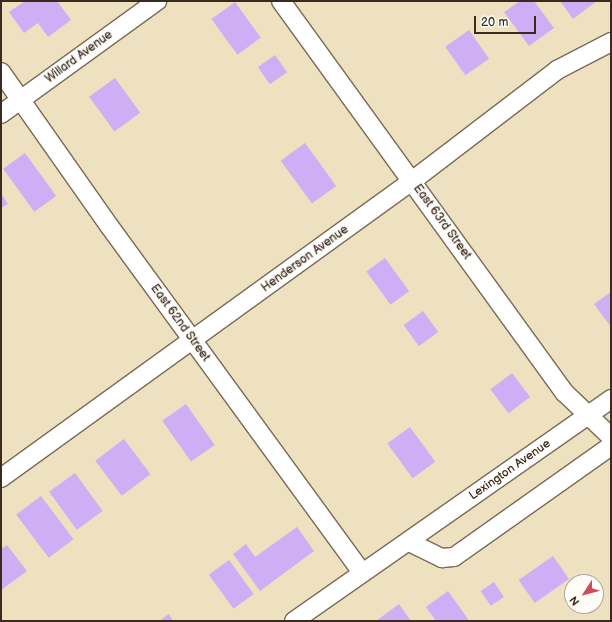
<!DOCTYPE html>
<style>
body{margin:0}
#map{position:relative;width:612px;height:622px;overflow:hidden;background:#eee1c0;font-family:"Balsamiq Sans",sans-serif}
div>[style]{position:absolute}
.building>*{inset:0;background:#cfaef5;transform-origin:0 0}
.roads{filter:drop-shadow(1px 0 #7a6a57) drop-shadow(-1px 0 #7a6a57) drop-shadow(0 1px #7a6a57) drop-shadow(0 -1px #7a6a57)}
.street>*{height:18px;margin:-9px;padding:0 9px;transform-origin:9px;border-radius:9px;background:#fff}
span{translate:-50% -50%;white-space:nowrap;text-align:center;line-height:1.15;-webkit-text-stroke:3.5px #fdfcf7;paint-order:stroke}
.street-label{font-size:12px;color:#3b2a1e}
.frame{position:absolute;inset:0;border:2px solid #3b2a1e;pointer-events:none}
.north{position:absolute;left:564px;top:574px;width:40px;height:40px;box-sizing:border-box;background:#fdfcf7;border:1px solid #afa8a0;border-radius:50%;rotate:234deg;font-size:11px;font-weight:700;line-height:16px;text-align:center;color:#3b2a1e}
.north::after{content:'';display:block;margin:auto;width:14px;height:18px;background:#d1495b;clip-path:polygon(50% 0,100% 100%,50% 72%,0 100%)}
.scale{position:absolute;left:474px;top:16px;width:62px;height:18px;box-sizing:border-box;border:2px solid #3b2a1e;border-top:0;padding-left:5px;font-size:12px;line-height:14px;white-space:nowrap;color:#3b2a1e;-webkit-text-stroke:3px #fdfcf7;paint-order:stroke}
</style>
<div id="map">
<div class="building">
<i style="clip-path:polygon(25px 1px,57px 1px,71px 20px,48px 37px,38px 23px,24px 33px,9px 12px)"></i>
<i style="clip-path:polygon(520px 1px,534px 1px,554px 28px,529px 46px,504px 12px)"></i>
<i style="clip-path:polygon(560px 1px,597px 1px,573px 19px)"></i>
<i style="left:235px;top:2px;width:44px;height:29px;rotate:54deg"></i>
<i style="left:469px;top:30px;width:35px;height:29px;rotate:55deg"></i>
<i style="left:275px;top:55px;width:21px;height:21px;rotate:55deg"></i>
<i style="left:115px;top:78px;width:43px;height:32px;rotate:54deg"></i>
<i style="left:305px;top:143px;width:53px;height:30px;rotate:54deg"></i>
<i style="left:25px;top:153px;width:53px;height:27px;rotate:54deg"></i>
<i style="clip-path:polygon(1px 193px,8px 204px,1px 208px)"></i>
<i style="left:385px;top:258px;width:41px;height:23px;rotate:54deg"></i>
<i style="clip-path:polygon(611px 292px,611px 327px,594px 304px)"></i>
<i style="left:423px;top:311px;width:26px;height:24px;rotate:54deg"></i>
<i style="left:512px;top:373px;width:30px;height:27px;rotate:53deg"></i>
<i style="left:186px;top:404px;width:50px;height:29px;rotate:55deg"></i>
<i style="left:410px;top:427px;width:43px;height:28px;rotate:54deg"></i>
<i style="left:124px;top:439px;width:44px;height:36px;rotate:53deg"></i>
<i style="left:75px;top:473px;width:47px;height:32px;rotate:54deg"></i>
<i style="left:41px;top:496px;width:54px;height:31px;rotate:53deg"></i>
<i style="clip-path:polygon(297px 527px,314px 551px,260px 591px,233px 554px,246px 544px,255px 557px)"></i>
<i style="clip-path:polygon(7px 545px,27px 571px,1px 590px,1px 549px)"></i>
<i style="left:553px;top:556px;width:28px;height:42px;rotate:55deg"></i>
<i style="left:229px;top:560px;width:42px;height:25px;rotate:54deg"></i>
<i style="left:494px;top:582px;width:18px;height:16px;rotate:56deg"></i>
<i style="clip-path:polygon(448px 591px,468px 619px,466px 621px,436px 621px,426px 607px)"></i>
<i style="clip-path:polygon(399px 604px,411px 621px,376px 621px)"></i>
<i style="clip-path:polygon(169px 614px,173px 621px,159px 621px)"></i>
</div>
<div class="roads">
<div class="street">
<i style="left:281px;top:1px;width:484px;rotate:54.1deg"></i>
<i style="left:565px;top:393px;width:64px;rotate:43.7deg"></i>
<i style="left:1px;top:72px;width:189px;rotate:54.9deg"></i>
<i style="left:110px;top:227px;width:428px;rotate:53.9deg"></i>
<i style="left:1px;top:114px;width:193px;rotate:-35.9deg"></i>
<i style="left:1px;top:478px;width:507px;rotate:-35.85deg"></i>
<i style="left:412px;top:181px;width:183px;rotate:-37.4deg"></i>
<i style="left:557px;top:70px;width:61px;rotate:-27.4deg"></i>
<i style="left:409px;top:542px;width:37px;rotate:26deg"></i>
<i style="left:442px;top:558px;width:12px;rotate:-5deg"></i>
<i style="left:454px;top:557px;width:192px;rotate:-35.3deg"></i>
<i style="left:294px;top:621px;width:387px;rotate:-35deg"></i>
</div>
</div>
<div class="street-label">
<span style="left:79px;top:57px;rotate:-36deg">Willard Avenue</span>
<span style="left:442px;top:222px;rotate:54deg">East 63rd Street</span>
<span style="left:305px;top:259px;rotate:-36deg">Henderson Avenue</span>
<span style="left:180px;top:323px;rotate:54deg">East 62nd Street</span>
<span style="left:510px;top:470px;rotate:-35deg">Lexington Avenue</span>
</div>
<div class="frame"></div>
<div class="north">N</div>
<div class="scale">20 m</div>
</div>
